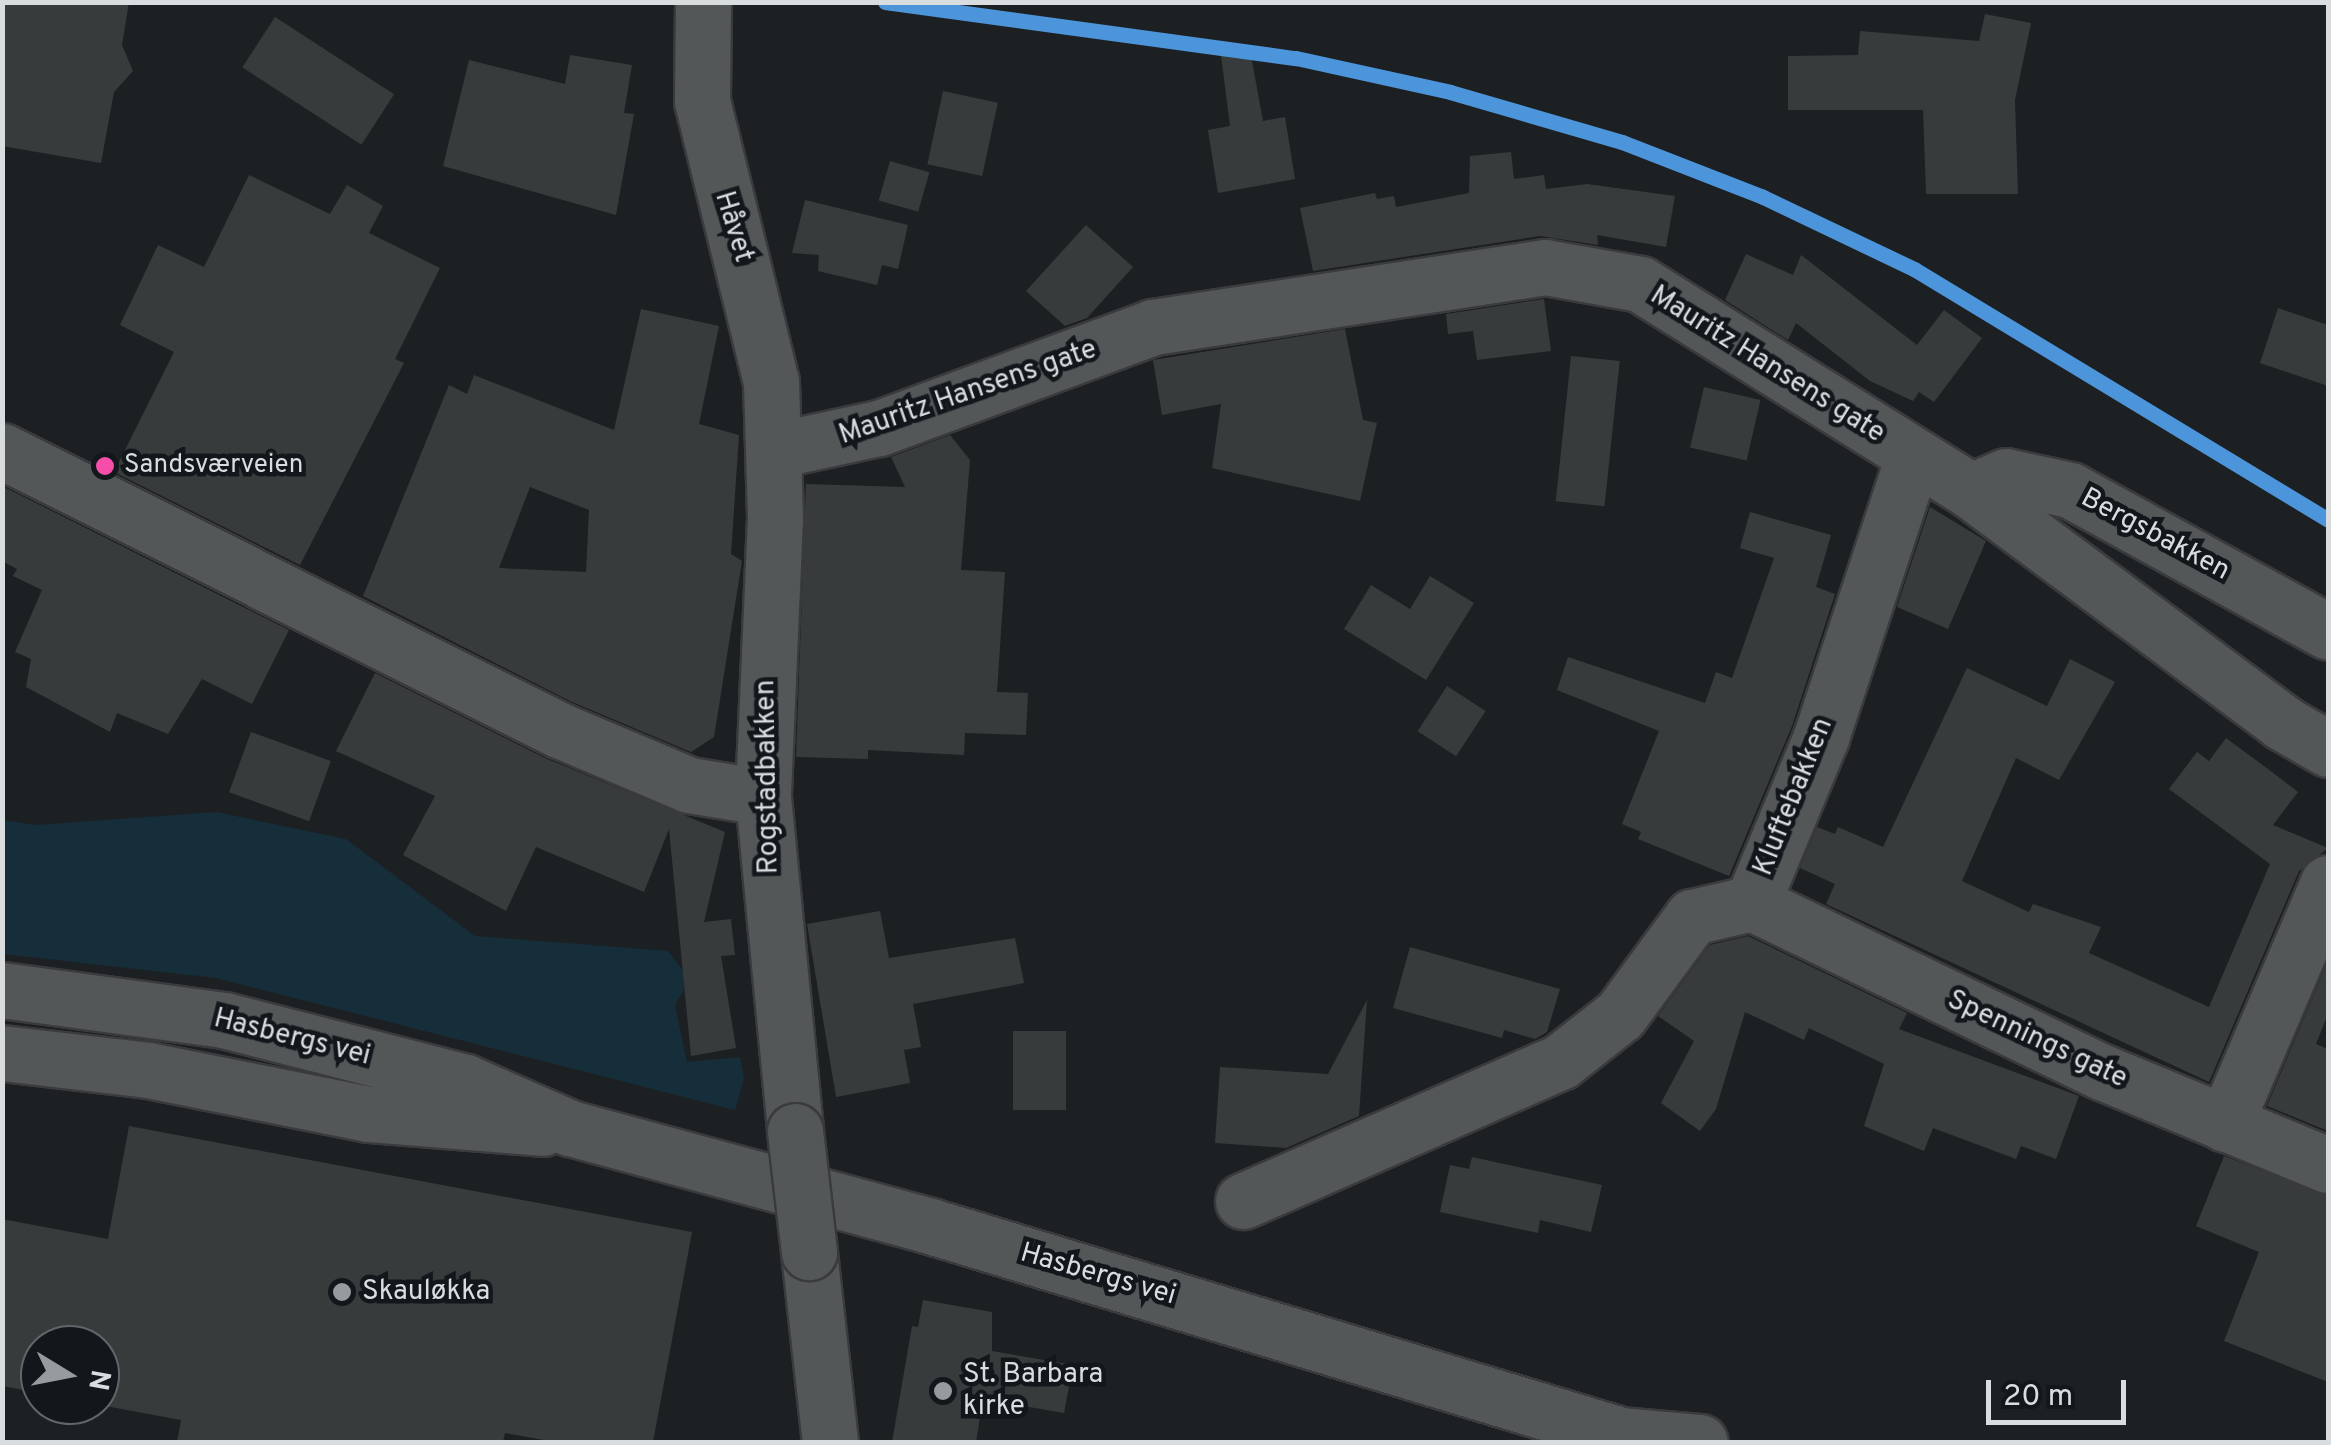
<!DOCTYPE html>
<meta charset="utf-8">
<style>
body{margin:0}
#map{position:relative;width:2331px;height:1445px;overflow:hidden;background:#1c2022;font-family:Overpass,sans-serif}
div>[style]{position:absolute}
.green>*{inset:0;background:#152e3a}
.building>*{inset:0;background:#373b3b;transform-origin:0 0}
.roads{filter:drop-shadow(2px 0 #393b3e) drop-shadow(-2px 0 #393b3e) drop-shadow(0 2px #393b3e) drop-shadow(0 -2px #393b3e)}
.minor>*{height:55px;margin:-27.5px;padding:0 27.5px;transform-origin:27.5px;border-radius:27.5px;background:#545758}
.bridges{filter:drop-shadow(2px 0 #393b3e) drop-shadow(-2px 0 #393b3e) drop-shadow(0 2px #393b3e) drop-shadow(0 -2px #393b3e)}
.minor-bridge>*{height:55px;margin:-27.5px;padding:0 27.5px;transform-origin:27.5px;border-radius:27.5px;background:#545758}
.rail-1>*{height:15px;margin:-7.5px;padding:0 7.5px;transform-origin:7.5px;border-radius:7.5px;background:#4d95db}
.dots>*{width:28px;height:28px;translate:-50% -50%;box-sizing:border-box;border:5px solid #11171b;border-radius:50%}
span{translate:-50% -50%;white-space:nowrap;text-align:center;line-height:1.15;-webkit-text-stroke:9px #11171b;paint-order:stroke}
.bus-label{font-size:26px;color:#d9dde0}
.left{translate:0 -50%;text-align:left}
.street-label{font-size:28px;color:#d9dde0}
.poi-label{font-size:28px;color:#d9dde0}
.frame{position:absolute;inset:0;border:5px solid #d9dde0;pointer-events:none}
.north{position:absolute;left:20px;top:1325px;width:100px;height:100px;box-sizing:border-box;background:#11171b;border:2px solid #61666a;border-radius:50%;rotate:100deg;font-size:28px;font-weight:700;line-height:40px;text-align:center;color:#d9dde0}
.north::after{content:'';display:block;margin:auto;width:35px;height:45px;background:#979b9e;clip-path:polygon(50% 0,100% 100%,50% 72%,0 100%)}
.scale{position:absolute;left:1986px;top:1380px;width:140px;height:45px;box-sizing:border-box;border:5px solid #d9dde0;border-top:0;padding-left:12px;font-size:30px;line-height:35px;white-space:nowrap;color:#d9dde0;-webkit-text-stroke:8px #11171b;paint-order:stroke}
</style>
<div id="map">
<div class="green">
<i style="clip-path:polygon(216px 812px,346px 839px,475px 936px,668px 951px,690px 980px,675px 1005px,687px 1062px,740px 1057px,744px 1079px,735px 1110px,216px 978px,3px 954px,2px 820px,36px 825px)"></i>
</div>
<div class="building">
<i style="clip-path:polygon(2px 2px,129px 2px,122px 45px,133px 71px,114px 92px,101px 163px,2px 146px)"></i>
<i style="clip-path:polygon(1985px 14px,2031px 23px,2015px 100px,2018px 194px,1926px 194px,1923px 110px,1788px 110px,1788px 56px,1858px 55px,1860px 31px,1979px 41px)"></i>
<i style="left:275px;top:17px;width:142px;height:60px;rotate:33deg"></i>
<i style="clip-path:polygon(1250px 50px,1263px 121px,1285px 117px,1295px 179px,1218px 193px,1208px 130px,1230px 126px,1221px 55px)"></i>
<i style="clip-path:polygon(570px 55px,632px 65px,624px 113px,634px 114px,616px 215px,443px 166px,469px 60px,565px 84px)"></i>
<i style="left:943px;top:91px;width:56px;height:75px;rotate:12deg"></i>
<i style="clip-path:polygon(1511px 152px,1514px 179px,1544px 175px,1546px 189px,1587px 184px,1675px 196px,1666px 247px,1597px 235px,1598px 245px,1540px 236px,1313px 271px,1300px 208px,1375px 193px,1377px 199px,1394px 196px,1396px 207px,1469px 193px,1470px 156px)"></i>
<i style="left:890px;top:161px;width:41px;height:41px;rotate:16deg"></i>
<i style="clip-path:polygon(249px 175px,330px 214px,347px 185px,383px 206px,369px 233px,440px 268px,395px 359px,404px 363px,300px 565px,114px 472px,174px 352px,120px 325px,158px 245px,204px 267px)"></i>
<i style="clip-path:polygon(805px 200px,908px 225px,898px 269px,882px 265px,877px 285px,818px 271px,819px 255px,792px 253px)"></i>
<i style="clip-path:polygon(1086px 225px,1133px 267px,1087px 318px,1065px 326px,1026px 291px)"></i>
<i style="clip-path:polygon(1746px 254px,1793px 275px,1801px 255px,1917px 345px,1944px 310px,1982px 338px,1934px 402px,1919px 392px,1913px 401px,1870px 381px,1796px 323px,1788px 340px,1725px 300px)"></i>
<i style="clip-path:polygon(1544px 299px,1551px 351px,1477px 360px,1473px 331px,1448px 334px,1446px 314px)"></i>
<i style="clip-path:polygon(2278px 308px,2328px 325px,2328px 386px,2260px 363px)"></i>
<i style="clip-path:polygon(evenodd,641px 309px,719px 326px,699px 424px,739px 435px,731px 554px,742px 561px,714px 737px,691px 752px,572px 702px,363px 596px,449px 385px,467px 394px,474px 375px,614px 430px,641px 309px,530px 487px,589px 510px,586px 572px,499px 568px,530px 487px)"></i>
<i style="clip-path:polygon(1345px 329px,1363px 420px,1377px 423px,1360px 501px,1212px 468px,1221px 404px,1162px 415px,1153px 360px)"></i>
<i style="left:1571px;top:356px;width:49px;height:146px;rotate:6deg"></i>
<i style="left:1704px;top:387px;width:58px;height:62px;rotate:13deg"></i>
<i style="clip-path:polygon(950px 435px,970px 460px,961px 570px,1005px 572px,997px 692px,1028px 693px,1026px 735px,965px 733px,964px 755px,868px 750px,868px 759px,796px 757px,806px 484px,905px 487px,891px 457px)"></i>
<i style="clip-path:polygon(2px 486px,289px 630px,252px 704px,202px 679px,168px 734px,117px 713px,110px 732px,26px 687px,31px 659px,15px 652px,42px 590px,13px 576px,17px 569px,2px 561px)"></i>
<i style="clip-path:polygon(1930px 507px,1986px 541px,1948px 629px,1897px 607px)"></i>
<i style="clip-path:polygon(1750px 512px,1831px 535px,1816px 587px,1835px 594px,1792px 726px,1729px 876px,1638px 839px,1641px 832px,1622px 824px,1659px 731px,1557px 690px,1568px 657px,1705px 703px,1716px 672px,1732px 678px,1774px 558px,1740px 548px)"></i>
<i style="clip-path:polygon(1430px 576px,1474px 603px,1426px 680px,1344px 629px,1371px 585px,1410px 609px)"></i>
<i style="clip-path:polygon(2070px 659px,2115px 682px,2059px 780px,2016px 758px,1962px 881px,2029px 912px,2033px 904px,2101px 927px,2089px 953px,2209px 1007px,2270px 864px,2169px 789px,2197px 752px,2209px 761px,2226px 738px,2268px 769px,2298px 792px,2273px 825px,2328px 848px,2299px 871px,2209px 1082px,1826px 904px,1835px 884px,1800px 868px,1817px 827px,1835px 834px,1838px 827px,1883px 847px,1967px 668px,2047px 706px)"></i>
<i style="clip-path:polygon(375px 673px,545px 758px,725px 832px,704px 922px,731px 919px,735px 955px,721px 956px,736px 1048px,691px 1056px,669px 829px,644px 892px,536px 847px,506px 911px,403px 855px,435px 796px,336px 751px)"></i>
<i style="left:1447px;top:686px;width:46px;height:54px;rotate:33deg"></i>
<i style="left:251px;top:732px;width:85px;height:64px;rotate:20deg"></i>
<i style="clip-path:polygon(880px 911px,889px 958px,1015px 938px,1024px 983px,913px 1004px,921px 1047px,904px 1050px,910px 1083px,836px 1097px,807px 924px)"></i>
<i style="clip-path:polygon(1748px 936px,1907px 1013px,1899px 1029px,2079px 1096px,2056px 1159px,2021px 1146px,2016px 1159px,1933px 1128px,1924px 1151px,1864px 1126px,1884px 1064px,1809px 1028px,1804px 1040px,1745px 1012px,1716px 1109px,1700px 1131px,1661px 1103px,1694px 1041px,1658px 1016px,1710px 945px)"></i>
<i style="clip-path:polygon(1410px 947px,1560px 989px,1547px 1032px,1535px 1039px,1504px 1030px,1502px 1038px,1393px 1008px)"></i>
<i style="clip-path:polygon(2328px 961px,2328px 1014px,2316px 1044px,2328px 1049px,2328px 1131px,2267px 1106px)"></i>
<i style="clip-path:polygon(1367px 1000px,1359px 1116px,1286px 1148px,1215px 1143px,1220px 1067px,1328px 1074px)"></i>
<i style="left:1013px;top:1031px;width:53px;height:79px"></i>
<i style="clip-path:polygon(129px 1126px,692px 1232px,653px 1442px,555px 1442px,505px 1433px,503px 1442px,177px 1442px,181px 1420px,100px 1405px,100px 1345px,40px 1345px,40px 1393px,2px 1386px,2px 1219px,108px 1239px)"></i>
<i style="clip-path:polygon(2224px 1156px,2328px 1196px,2328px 1382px,2224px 1341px,2259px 1252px,2196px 1226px)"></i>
<i style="clip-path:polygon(1472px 1157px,1602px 1185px,1591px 1232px,1540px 1220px,1538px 1233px,1440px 1212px,1450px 1165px,1469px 1169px)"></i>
<i style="clip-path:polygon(923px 1300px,992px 1312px,992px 1351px,1073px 1365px,1064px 1413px,983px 1399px,976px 1442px,892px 1442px,912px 1326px,918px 1327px)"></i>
</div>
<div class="roads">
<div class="minor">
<i style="left:703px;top:2px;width:99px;rotate:90.6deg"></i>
<i style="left:702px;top:101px;width:289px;rotate:76.2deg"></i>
<i style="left:771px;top:382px;width:136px;rotate:88.3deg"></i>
<i style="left:775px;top:518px;width:279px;rotate:92.5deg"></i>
<i style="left:763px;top:797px;width:336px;rotate:84.5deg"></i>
<i style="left:776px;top:450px;width:105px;rotate:-12.1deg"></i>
<i style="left:879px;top:428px;width:292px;rotate:-20.2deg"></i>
<i style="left:1153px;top:327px;width:397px;rotate:-8.7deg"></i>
<i style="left:1545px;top:267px;width:97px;rotate:10.1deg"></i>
<i style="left:1640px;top:284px;width:390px;rotate:32deg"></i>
<i style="left:1971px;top:491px;width:389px;rotate:36.6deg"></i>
<i style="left:2283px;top:723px;width:52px;rotate:30deg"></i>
<i style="left:2px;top:451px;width:623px;rotate:26.61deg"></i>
<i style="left:559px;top:730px;width:141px;rotate:22.9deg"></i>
<i style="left:689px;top:785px;width:75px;rotate:9.2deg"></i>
<i style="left:1971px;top:491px;width:38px;rotate:-23deg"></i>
<i style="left:2006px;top:476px;width:66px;rotate:12.3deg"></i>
<i style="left:2070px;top:490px;width:294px;rotate:28.8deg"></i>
<i style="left:1752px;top:903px;width:389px;rotate:25.8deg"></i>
<i style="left:2102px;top:1072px;width:244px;rotate:22.4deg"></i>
<i style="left:2px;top:990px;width:224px;rotate:7.7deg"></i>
<i style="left:224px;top:1020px;width:249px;rotate:14.4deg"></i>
<i style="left:465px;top:1082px;width:115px;rotate:23.7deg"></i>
<i style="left:570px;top:1128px;width:373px;rotate:15.2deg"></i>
<i style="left:930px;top:1226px;width:722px;rotate:16.83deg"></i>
<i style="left:1621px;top:1435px;width:79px;rotate:5.1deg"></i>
<i style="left:2px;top:1053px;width:147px;rotate:6.6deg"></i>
<i style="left:148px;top:1070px;width:225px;rotate:11.3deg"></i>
<i style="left:369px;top:1114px;width:174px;rotate:4.6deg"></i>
<i style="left:2225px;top:1124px;width:262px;rotate:-66.9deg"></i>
<i style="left:1243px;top:1201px;width:346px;rotate:-23.7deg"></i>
<i style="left:1560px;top:1062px;width:76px;rotate:-38.1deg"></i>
<i style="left:1620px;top:1015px;width:122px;rotate:-53.7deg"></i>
<i style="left:1692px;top:917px;width:62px;rotate:-13.1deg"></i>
<i style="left:1752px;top:903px;width:180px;rotate:-67.4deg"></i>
<i style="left:1821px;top:737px;width:294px;rotate:-71.8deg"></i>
<i style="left:809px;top:1252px;width:191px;rotate:83.7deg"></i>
</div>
</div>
<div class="bridges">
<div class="minor-bridge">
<i style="left:795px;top:1131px;width:122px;rotate:83.4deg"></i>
</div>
</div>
<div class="rail-1">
<i style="left:885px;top:2px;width:415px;rotate:7.8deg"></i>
<i style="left:1296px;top:58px;width:158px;rotate:12.4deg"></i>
<i style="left:1450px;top:92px;width:179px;rotate:16.2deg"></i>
<i style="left:1622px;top:142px;width:151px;rotate:21.3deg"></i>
<i style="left:1763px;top:197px;width:167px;rotate:25.5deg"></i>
<i style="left:1914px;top:269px;width:484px;rotate:31.2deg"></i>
</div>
<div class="dots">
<i style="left:105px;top:466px;background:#f54da8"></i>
<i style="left:342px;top:1292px;background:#979b9e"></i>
<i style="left:943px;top:1391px;background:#979b9e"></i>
</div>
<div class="bus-label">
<span class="left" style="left:124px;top:466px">Sandsværveien</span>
</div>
<div class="street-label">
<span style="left:733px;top:227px;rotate:73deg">Håvet</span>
<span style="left:1767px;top:365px;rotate:32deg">Mauritz Hansens gate</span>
<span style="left:968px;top:393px;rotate:-19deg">Mauritz Hansens gate</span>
<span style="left:2155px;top:535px;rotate:28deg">Bergsbakken</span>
<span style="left:768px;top:777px;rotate:-91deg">Rogstadbakken</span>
<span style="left:1794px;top:797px;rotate:-68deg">Kluftebakken</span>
<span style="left:292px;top:1038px;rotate:14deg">Hasbergs vei</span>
<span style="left:2037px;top:1040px;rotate:25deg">Spennings gate</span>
<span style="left:1098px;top:1275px;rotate:16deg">Hasbergs vei</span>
</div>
<div class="poi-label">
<span class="left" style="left:362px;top:1292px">Skauløkka</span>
<span class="left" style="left:963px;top:1391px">St. Barbara<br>kirke</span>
</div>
<div class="frame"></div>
<div class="north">N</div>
<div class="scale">20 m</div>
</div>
